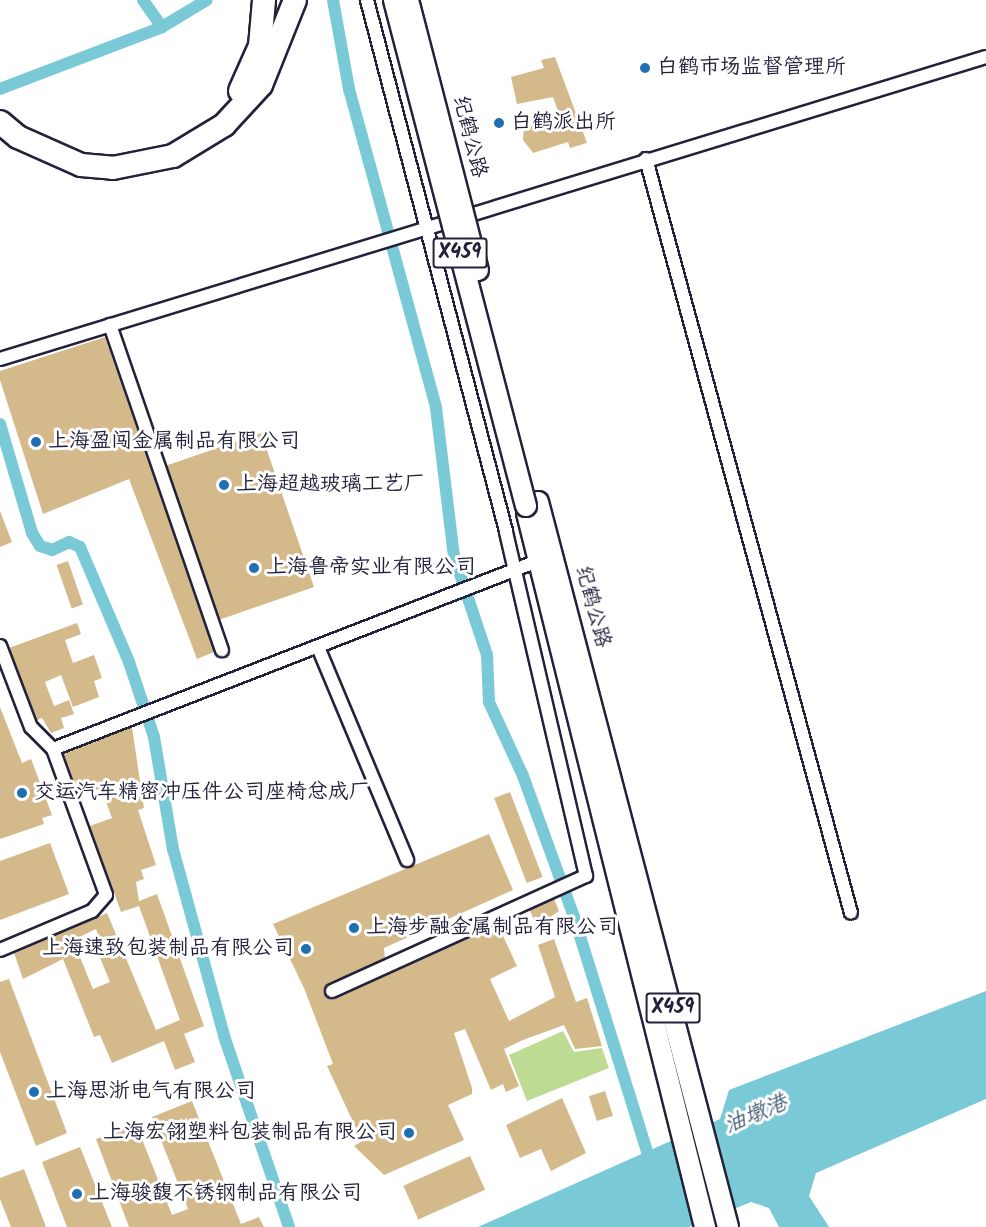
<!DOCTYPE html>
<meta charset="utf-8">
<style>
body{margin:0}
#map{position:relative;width:986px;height:1227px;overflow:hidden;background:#fff;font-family:Kalam,"LXGW WenKai TC",sans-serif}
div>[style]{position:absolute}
.green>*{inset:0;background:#bddb93}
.water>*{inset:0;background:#7ac9d7}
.canal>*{height:12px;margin:-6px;padding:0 6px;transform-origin:6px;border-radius:6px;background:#7ac9d7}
.building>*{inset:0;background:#d4ba8a;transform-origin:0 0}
.roads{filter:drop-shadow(2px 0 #22223b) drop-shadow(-2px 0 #22223b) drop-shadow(0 2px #22223b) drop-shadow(0 -2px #22223b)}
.minor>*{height:12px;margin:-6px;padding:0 6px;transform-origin:6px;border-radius:6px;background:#fff}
.primary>*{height:20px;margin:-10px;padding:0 10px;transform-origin:10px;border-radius:10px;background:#fff}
.motorway>*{height:22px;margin:-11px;padding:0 11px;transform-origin:11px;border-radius:11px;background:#fff}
.bridges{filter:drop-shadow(2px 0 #22223b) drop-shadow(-2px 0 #22223b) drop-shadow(0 2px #22223b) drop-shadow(0 -2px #22223b)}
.primary-bridge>*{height:20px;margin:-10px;padding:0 10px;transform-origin:10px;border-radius:10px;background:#fff}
.dots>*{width:16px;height:16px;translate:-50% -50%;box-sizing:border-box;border:3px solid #fff;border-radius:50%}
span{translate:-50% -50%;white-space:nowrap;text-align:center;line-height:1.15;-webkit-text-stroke:6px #fff;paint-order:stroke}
.shield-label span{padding:2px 4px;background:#fff;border:2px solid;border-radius:4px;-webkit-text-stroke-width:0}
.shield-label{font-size:20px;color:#22223b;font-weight:700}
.poi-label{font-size:21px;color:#22223b}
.left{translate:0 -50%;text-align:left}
.right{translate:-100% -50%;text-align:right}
.street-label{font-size:21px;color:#22223b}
.water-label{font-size:22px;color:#415c72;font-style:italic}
</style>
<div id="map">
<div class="green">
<i style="clip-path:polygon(563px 1031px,574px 1052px,602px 1048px,609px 1068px,527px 1101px,509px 1055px)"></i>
</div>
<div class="water">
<i style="clip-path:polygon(986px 991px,986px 1099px,816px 1173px,809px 1196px,829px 1227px,779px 1227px,769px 1208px,751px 1202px,689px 1227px,478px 1227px,720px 1119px,729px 1090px)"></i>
</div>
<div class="canal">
<i style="left:143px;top:0;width:33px;rotate:55deg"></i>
<i style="left:333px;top:0;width:90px;rotate:79.8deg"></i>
<i style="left:349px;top:89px;width:331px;rotate:74.7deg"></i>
<i style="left:436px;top:408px;width:149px;rotate:83.1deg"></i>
<i style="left:454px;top:556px;width:104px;rotate:71.6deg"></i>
<i style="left:487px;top:655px;width:47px;rotate:87.6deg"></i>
<i style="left:489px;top:702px;width:81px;rotate:65.3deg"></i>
<i style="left:523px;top:776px;width:150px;rotate:70.1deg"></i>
<i style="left:574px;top:917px;width:246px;rotate:72.7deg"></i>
<i style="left:0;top:89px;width:173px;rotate:-20.9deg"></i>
<i style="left:162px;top:27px;width:52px;rotate:-31deg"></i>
<i style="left:0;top:424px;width:114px;rotate:73.6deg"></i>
<i style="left:32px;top:533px;width:15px;rotate:58deg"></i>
<i style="left:40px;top:546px;width:13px;rotate:18deg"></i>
<i style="left:52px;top:550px;width:19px;rotate:-25deg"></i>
<i style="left:69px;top:542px;width:12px;rotate:24deg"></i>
<i style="left:80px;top:547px;width:125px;rotate:66.9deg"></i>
<i style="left:129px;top:662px;width:79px;rotate:71.6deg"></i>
<i style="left:154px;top:737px;width:114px;rotate:80.4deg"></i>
<i style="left:173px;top:849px;width:194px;rotate:74.7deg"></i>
<i style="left:224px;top:1036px;width:202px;rotate:71.2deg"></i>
</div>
<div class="building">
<i style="clip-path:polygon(555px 57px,587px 143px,570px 148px,568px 142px,533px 153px,523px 140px,524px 128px,560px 117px,553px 97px,517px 104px,511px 77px,544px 68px,541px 60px)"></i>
<i style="clip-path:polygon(105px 337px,214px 652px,197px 659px,129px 479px,43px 514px,0 380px,0 371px)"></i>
<i style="left:261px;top:433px;width:163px;height:100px;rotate:71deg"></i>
<i style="clip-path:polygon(0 511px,12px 542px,0 547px)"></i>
<i style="left:68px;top:561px;width:46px;height:12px;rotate:71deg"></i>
<i style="clip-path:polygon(77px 623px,81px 634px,65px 640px,73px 663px,94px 655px,102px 678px,94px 681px,99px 697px,73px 707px,61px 675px,45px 682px,54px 706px,69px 700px,74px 714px,61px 718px,64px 728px,51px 733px,42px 718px,37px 720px,9px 648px)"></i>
<i style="clip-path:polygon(0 707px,22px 763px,31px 759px,52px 815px,42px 818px,44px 824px,0 839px)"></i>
<i style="clip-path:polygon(evenodd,132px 727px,144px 808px,138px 810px,156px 865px,141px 870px,144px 879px,136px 882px,139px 901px,157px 894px,204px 1026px,184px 1034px,195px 1062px,175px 1070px,164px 1041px,112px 1063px,100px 1035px,94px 1037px,63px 959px,23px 979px,14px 953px,107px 913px,156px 1030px,180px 1020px,139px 906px,121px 912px,90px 826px,112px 818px,101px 788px,79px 796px,64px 754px,132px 727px,96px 929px,102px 945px,96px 948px,110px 982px,93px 989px,73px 940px,96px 929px)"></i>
<i style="left:510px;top:792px;width:91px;height:17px;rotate:69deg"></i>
<i style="clip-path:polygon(489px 834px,513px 890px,384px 948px,385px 958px,328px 984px,325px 995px,335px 999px,498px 925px,517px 966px,490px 979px,509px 1021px,555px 997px,538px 945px,554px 939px,576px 1002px,587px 998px,602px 1046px,575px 1049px,564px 1025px,523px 1040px,504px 1049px,519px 1086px,506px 1092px,503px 1084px,491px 1090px,465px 1029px,454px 1033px,472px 1088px,472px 1094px,448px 1105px,464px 1140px,384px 1175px,354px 1146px,362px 1141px,327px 1066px,333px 1064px,304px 988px,273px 924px)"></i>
<i style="clip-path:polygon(50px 843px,69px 894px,0 920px,0 861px)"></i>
<i style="clip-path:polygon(554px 899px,559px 911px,536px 927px,530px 910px)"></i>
<i style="clip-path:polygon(9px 979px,67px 1133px,36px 1146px,0 1052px,0 982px)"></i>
<i style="left:605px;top:1091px;width:26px;height:17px;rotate:72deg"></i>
<i style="clip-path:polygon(562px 1098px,586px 1153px,551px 1171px,541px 1149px,520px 1158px,506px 1125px)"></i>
<i style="clip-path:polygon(192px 1101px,241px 1224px,259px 1217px,264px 1227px,129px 1227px,96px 1139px,136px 1124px,172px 1215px,188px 1209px,152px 1117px)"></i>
<i style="clip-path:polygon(80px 1147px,112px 1227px,67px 1227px,42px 1162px)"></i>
<i style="left:470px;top:1156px;width:37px;height:73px;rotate:66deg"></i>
<i style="clip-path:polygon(24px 1169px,46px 1227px,11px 1227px,0 1199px,0 1178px)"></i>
</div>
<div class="roads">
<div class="minor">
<i style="left:646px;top:159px;width:781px;rotate:74.79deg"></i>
<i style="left:110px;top:325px;width:344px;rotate:71deg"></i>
<i style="left:0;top:359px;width:1031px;rotate:-17.03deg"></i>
<i style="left:0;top:646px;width:87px;rotate:69.1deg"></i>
<i style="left:31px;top:727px;width:31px;rotate:45deg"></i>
<i style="left:53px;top:749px;width:155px;rotate:70deg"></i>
<i style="left:106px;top:895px;width:21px;rotate:131deg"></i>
<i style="left:92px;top:911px;width:100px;rotate:157deg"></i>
<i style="left:318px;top:647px;width:231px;rotate:67.3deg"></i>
<i style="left:53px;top:749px;width:522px;rotate:-21.21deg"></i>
<i style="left:332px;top:991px;width:279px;rotate:-24.4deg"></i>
<i style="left:586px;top:876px;width:354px;rotate:-103.1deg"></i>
<i style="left:506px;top:531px;width:549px;rotate:-104.67deg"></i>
</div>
<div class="primary">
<i style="left:538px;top:502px;width:749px;rotate:75.31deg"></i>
<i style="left:527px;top:513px;width:736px;rotate:76deg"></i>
</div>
<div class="motorway">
<i style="left:240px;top:91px;width:49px;rotate:-66deg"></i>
<i style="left:260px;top:46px;width:46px;rotate:-85deg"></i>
<i style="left:0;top:122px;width:23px;rotate:40deg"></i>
<i style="left:18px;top:137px;width:69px;rotate:24deg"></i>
<i style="left:81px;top:165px;width:32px;rotate:5deg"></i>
<i style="left:113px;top:168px;width:61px;rotate:-11.3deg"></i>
<i style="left:173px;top:156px;width:60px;rotate:-31.3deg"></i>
<i style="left:224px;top:125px;width:54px;rotate:-47.2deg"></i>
<i style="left:261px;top:85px;width:92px;rotate:-68.2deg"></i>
</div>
</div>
<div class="bridges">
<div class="primary-bridge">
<i style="left:394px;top:0;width:523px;rotate:75.38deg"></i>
<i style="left:408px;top:0;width:279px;rotate:75.5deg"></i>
</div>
</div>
<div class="dots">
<i style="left:645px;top:68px;background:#1f6fb2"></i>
<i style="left:499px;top:123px;background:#1f6fb2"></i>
<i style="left:36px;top:442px;background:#1f6fb2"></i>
<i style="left:224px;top:485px;background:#1f6fb2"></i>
<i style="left:254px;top:568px;background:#1f6fb2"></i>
<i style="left:22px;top:793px;background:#1f6fb2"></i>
<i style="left:354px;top:928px;background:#1f6fb2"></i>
<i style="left:306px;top:949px;background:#1f6fb2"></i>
<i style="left:34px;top:1092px;background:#1f6fb2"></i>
<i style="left:409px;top:1133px;background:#1f6fb2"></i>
<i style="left:77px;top:1194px;background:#1f6fb2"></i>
</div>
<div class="shield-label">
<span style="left:460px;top:253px">X459</span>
<span style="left:673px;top:1008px">X459</span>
</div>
<div class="poi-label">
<span class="left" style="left:657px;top:68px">白鹤市场监督管理所</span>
<span class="left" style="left:511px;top:123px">白鹤派出所</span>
<span class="left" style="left:48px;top:442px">上海盈闯金属制品有限公司</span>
<span class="left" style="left:236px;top:485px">上海超越玻璃工艺厂</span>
<span class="left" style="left:266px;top:568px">上海鲁帝实业有限公司</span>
<span class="left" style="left:34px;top:793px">交运汽车精密冲压件公司座椅总成厂</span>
<span class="left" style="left:366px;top:928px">上海步融金属制品有限公司</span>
<span class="right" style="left:294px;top:949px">上海速致包装制品有限公司</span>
<span class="left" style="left:46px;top:1092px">上海思浙电气有限公司</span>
<span class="right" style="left:397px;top:1133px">上海宏翎塑料包装制品有限公司</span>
<span class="left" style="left:89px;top:1194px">上海骏馥不锈钢制品有限公司</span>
</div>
<div class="street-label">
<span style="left:469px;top:137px;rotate:76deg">纪鹤公路</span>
<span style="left:592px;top:607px;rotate:75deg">纪鹤公路</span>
</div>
<div class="water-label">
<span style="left:756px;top:1115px;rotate:-23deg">油墩港</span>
</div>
</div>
